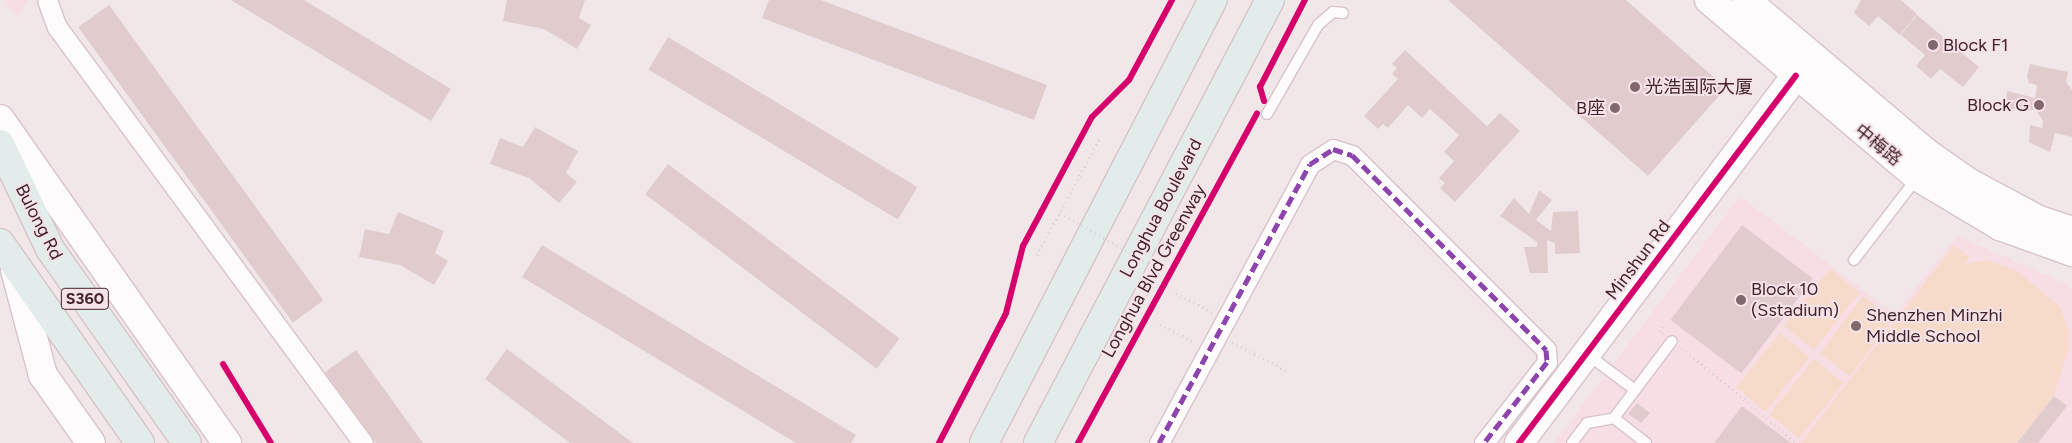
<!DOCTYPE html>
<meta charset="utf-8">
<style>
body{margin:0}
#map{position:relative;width:2072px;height:443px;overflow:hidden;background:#f1e7e9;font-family:Figtree,"Noto Sans SC",sans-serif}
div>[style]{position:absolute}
.built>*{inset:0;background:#f7dee4}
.green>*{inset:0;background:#f6dbca;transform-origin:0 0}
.building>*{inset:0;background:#e1cccd;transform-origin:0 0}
.path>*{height:3px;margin-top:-1.5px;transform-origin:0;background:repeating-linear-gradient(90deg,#d7d2d3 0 1px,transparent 0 5px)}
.roads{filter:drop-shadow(1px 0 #d8c3c8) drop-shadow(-1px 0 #d8c3c8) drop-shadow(0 1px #d8c3c8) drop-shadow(0 -1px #d8c3c8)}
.lane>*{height:10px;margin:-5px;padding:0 5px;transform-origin:5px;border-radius:5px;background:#fdfbfc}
.street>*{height:19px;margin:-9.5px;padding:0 9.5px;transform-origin:9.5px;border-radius:9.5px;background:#fdfbfc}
.secondary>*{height:28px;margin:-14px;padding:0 14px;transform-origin:14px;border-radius:14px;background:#fdfbfc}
.primary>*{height:28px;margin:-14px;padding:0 14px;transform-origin:14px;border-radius:14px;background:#e1eceb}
.path-bridge>*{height:3px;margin-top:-1.5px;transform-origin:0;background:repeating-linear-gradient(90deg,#d7d2d3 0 1px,transparent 0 5px)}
.quiet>*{height:5px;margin-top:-2.5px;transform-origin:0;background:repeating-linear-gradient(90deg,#8e44ad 0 10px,transparent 0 15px)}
.cycleway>*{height:6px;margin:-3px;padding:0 3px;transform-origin:3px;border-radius:3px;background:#d6006c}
.dots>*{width:14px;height:14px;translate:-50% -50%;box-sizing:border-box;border:2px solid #f5e3e7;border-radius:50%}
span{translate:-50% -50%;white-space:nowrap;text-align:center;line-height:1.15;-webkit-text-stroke:4px #f5e3e7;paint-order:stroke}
.shield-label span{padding:1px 4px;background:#f5e3e7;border:1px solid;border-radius:4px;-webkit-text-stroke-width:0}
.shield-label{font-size:16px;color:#44232d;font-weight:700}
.poi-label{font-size:18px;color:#44232d}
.left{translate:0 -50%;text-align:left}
.right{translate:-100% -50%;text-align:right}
.street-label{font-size:18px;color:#44232d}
</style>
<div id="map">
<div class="built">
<i style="clip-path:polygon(5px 0,28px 0,17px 18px)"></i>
<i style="clip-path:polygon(1740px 196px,1895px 314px,1957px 236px,2065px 283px,2072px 291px,2072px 443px,1554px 443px)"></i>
</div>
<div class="green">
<i style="clip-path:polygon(1954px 245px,1969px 257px,1964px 265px,1986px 260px,2016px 270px,2060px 307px,2069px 333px,2068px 349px,2054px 396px,2017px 443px,1801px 443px)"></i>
<i style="left:1830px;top:269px;width:38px;height:73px;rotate:39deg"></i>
<i style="left:1863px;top:296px;width:38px;height:72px;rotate:37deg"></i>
<i style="left:1780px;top:333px;width:38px;height:70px;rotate:39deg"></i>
<i style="left:1814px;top:359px;width:38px;height:71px;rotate:39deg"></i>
</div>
<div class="building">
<i style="clip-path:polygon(231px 0,304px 0,451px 89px,431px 121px)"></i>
<i style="clip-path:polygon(507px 0,585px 0,579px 18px,591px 25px,577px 49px,544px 29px,503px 21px)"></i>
<i style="clip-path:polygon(769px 0,821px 0,1047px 85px,1034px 120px,762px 18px)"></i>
<i style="clip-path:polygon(1448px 0,1626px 0,1726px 88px,1648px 176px)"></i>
<i style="clip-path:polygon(1861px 0,1901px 0,1917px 14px,1900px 35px,1878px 16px,1869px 26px,1854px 13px)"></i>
<i style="left:109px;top:5px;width:365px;height:38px;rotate:54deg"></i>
<i style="clip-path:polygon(1917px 15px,1979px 67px,1963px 87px,1940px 69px,1931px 79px,1916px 66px,1925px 55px,1901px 35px)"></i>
<i style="left:668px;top:37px;width:291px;height:38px;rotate:31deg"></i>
<i style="clip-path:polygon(1405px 50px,1487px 126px,1500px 113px,1520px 131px,1455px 202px,1440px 188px,1445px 183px,1439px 178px,1454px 161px,1444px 152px,1459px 135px,1430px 109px,1422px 118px,1408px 105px,1388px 128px,1383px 124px,1378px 129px,1364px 116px,1398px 79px,1392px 74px,1397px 68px,1392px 64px)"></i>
<i style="clip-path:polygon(2030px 64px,2068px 72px,2066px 82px,2072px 90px,2072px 137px,2055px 133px,2050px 152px,2029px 142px,2030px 125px,2042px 128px,2043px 121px,2036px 110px,2006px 109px,2007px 91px,2035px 98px,2037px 85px,2029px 83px,2027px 77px)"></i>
<i style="clip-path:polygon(535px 127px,578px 151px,566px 173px,577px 182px,559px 203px,529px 178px,490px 164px,500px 138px,523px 147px)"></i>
<i style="left:668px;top:164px;width:290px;height:38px;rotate:37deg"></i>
<i style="clip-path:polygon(1539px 190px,1552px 200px,1536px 220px,1551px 231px,1553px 212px,1578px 211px,1580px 253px,1555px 254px,1555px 243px,1547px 240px,1548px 273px,1530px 273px,1524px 247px,1537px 247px,1537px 242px,1500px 216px,1514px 198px,1529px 214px)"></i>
<i style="clip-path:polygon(398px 212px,444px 231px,435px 253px,448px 261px,434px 285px,400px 265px,359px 257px,365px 229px,389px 234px)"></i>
<i style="left:1742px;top:225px;width:89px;height:119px;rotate:37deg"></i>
<i style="clip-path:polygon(542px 245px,856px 435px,851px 443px,796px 443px,522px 277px)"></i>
<i style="clip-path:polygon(507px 349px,633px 443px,570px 443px,485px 379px)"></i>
<i style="clip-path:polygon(356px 350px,423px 443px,376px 443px,325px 372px)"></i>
<i style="clip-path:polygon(2054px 396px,2067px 406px,2038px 443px,2017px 443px)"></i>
<i style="clip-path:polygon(1637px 403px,1650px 413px,1641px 423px,1628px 414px)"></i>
<i style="clip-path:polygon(1742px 406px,1791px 443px,1714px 443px)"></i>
</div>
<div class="path">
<i style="left:1037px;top:255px;width:133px;rotate:-61.7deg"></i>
<i style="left:1176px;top:293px;width:41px;rotate:27.8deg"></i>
<i style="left:1137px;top:313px;width:139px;rotate:-61.6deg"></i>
<i style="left:1160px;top:324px;width:40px;rotate:28deg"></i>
<i style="left:1663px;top:334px;width:5px;rotate:-143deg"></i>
<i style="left:1659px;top:331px;width:8px;rotate:-50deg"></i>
<i style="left:1232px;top:342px;width:64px;rotate:27.8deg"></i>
<i style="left:1682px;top:348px;width:149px;rotate:39.6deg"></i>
</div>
<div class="roads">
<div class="lane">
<i style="left:1267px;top:114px;width:103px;rotate:-60.2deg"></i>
<i style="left:1318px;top:25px;width:20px;rotate:-41deg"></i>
<i style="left:1333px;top:12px;width:10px;rotate:6deg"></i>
<i style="left:1854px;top:260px;width:103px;rotate:-52.5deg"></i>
<i style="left:1587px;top:354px;width:60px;rotate:36.9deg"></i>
<i style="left:1614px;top:418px;width:41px;rotate:38deg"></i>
<i style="left:1572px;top:443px;width:25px;rotate:-53deg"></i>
<i style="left:1587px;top:423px;width:27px;rotate:-10deg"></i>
<i style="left:1614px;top:418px;width:96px;rotate:-53deg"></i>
</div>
<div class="street">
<i style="left:47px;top:0;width:29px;rotate:70deg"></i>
<i style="left:57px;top:27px;width:516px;rotate:53.66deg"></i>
<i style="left:1159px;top:443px;width:317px;rotate:-61.6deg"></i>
<i style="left:1310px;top:164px;width:27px;rotate:-33deg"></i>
<i style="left:1333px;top:149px;width:20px;rotate:18deg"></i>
<i style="left:1352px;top:155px;width:275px;rotate:45.1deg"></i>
<i style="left:1546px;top:350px;width:12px;rotate:85deg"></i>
<i style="left:1547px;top:362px;width:103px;rotate:127.9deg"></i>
</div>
<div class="secondary">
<i style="left:1709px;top:0;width:274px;rotate:40.3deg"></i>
<i style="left:1918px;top:177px;width:96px;rotate:30.9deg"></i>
<i style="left:2000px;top:226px;width:77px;rotate:19.9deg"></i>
<i style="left:1746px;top:0;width:235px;rotate:40.3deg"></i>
<i style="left:1925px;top:152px;width:52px;rotate:34.9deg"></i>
<i style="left:1968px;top:182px;width:81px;rotate:28.2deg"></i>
<i style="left:2039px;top:220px;width:35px;rotate:18deg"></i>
<i style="left:0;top:119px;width:396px;rotate:55deg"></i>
<i style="left:15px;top:270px;width:109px;rotate:75.1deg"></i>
<i style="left:43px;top:375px;width:83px;rotate:54.8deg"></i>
<i style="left:1519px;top:443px;width:460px;rotate:-53deg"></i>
</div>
<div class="primary">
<i style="left:0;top:144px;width:116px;rotate:64.5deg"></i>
<i style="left:50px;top:249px;width:237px;rotate:54.8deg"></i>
<i style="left:0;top:243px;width:244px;rotate:55deg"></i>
<i style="left:984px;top:443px;width:499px;rotate:-62.7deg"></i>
<i style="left:1038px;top:443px;width:500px;rotate:-62.36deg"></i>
</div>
</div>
<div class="path-bridge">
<i style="left:1060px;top:213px;width:115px;rotate:29.7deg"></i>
</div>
<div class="quiet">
<i style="left:1159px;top:443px;width:317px;rotate:-61.6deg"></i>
<i style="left:1310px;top:164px;width:27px;rotate:-33deg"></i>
<i style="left:1333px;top:149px;width:20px;rotate:18deg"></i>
<i style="left:1352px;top:155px;width:275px;rotate:45.1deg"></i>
<i style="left:1546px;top:350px;width:12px;rotate:85deg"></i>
<i style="left:1547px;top:362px;width:103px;rotate:127.9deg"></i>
</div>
<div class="cycleway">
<i style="left:1264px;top:101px;width:15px;rotate:-106deg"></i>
<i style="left:1260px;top:87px;width:98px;rotate:-62.7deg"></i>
<i style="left:223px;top:364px;width:92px;rotate:58.7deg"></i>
<i style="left:939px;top:443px;width:146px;rotate:-62.7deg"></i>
<i style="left:1006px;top:313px;width:69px;rotate:-75.8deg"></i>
<i style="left:1023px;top:246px;width:146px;rotate:-61.9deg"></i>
<i style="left:1092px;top:117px;width:52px;rotate:-45deg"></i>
<i style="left:1129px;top:80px;width:91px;rotate:-61.7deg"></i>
<i style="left:1078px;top:443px;width:375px;rotate:-61.5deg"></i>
<i style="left:1519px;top:443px;width:460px;rotate:-53deg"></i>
</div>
<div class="dots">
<i style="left:1933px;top:45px;background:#81686f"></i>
<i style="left:1635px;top:87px;background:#81686f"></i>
<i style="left:2039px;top:105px;background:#81686f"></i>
<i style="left:1615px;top:108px;background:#81686f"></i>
<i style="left:1741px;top:300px;background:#81686f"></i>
<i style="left:1856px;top:326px;background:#81686f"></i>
</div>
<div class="shield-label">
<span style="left:85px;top:299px">S360</span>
</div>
<div class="poi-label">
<span class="left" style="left:1943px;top:45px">Block F1</span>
<span class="left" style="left:1645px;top:87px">光浩国际大厦</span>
<span class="right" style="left:2029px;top:105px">Block G</span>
<span class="right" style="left:1605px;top:108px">B座</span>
<span class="left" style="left:1751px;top:300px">Block 10<br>(Sstadium)</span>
<span class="left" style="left:1866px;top:326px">Shenzhen Minzhi<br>Middle School</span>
</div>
<div class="street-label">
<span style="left:1878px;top:145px;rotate:39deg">中梅路</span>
<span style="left:1161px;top:208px;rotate:-62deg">Longhua Boulevard</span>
<span style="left:39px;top:222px;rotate:63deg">Bulong Rd</span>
<span style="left:1638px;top:260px;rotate:-53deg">Minshun Rd</span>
<span style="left:1154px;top:271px;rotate:-61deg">Longhua Blvd Greenway</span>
</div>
</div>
